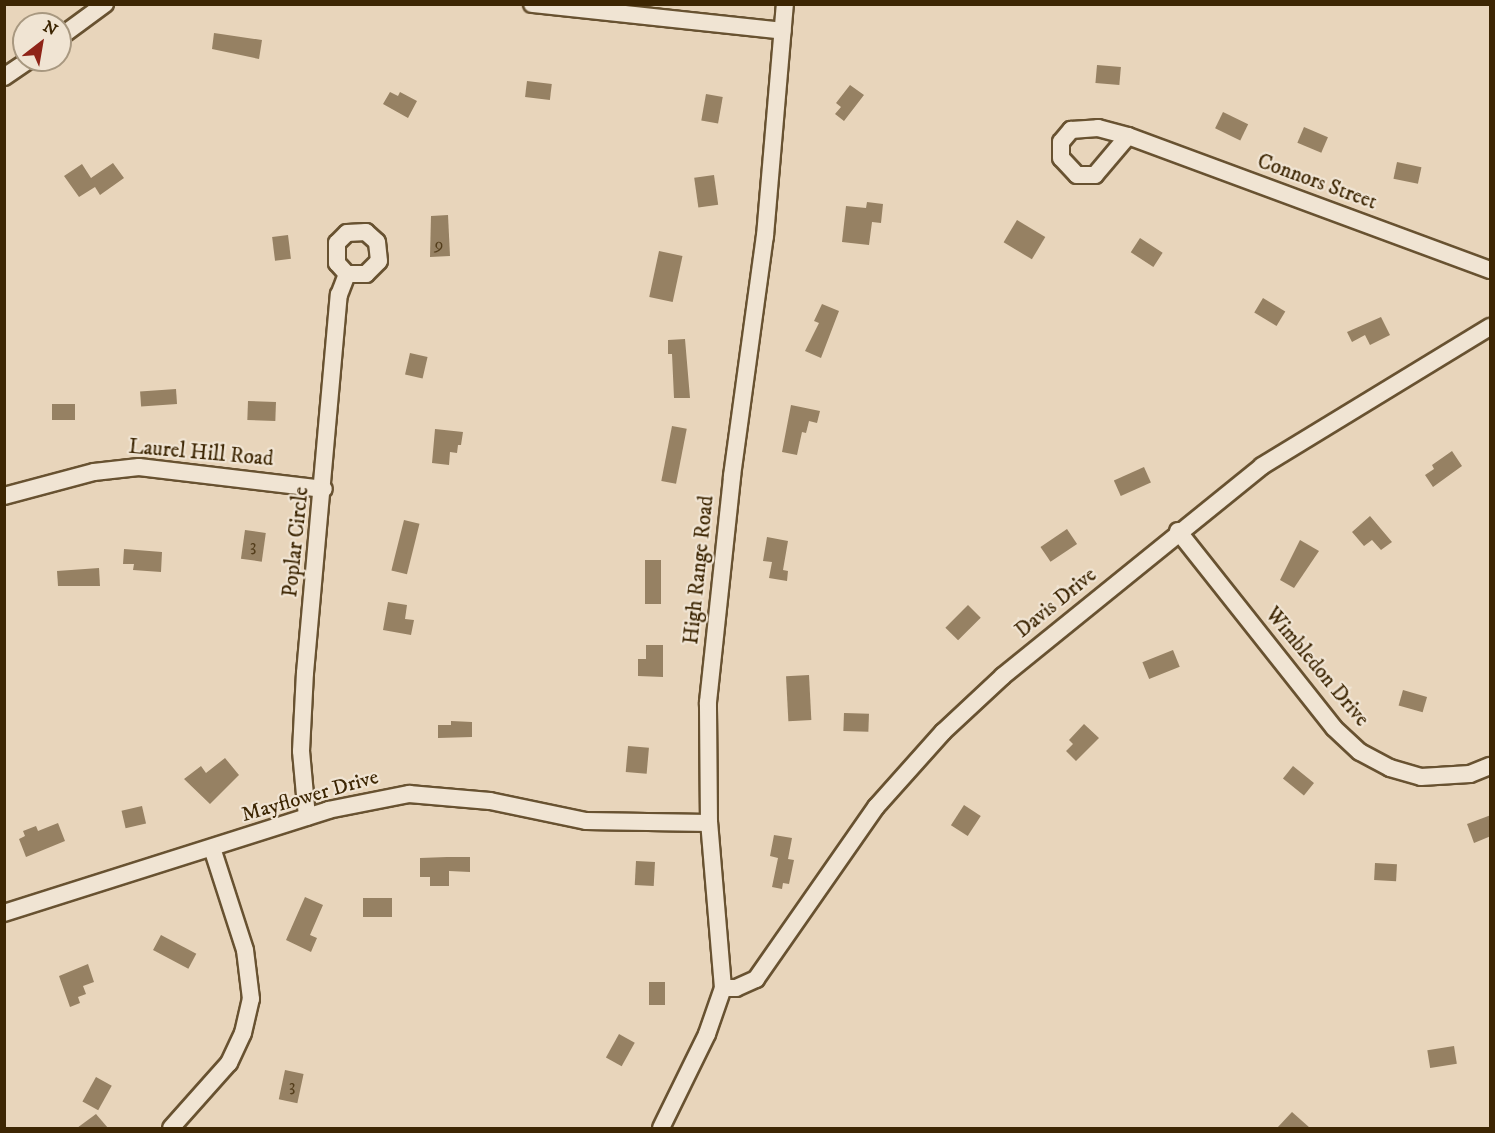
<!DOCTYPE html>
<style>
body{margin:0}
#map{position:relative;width:1495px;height:1133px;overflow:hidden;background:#e8d5bb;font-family:"IM FELL DW Pica",serif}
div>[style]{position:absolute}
.building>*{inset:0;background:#968163;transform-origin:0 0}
.roads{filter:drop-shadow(2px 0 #685231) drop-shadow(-2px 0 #685231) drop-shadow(0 2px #685231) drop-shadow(0 -2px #685231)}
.minor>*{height:16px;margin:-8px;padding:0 8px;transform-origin:8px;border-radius:8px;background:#f0e4d3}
span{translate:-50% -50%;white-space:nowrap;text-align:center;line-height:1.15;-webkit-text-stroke:4.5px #f0e4d3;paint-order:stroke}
.number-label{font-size:18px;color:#533d1b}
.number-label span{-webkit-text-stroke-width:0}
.street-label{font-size:21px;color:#3d2603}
.frame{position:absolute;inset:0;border:6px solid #3d2603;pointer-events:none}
.north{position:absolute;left:12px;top:12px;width:60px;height:60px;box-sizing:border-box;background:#f0e4d3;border:2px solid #a89880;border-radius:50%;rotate:31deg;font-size:16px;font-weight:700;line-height:24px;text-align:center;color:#3d2603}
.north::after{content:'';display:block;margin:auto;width:21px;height:27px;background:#8f2418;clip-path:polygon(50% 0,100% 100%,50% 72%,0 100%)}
</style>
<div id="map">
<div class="building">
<i style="clip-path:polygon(214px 33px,262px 40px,259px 59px,212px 49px)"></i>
<i style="left:1097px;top:65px;width:24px;height:18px;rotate:5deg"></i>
<i style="left:527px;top:81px;width:25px;height:16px;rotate:7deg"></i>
<i style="clip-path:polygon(850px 85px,864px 95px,844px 121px,835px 114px,841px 107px,836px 103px)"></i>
<i style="clip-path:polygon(390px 92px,398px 96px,400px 92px,417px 101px,408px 118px,383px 104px)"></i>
<i style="left:706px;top:94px;width:17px;height:27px;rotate:10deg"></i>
<i style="left:1223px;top:112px;width:28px;height:18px;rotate:26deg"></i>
<i style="left:1304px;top:127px;width:26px;height:17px;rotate:23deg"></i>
<i style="left:1397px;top:162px;width:25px;height:17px;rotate:12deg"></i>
<i style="clip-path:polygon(113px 163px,124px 178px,100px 195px,95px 187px,79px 197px,64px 176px,82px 164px,91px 178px)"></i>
<i style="left:714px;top:175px;width:30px;height:20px;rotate:82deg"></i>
<i style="clip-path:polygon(867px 202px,883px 204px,881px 223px,872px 222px,869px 245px,842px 242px,846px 206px,866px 208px)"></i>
<i style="clip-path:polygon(448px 215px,450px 256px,430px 257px,431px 216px)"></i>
<i style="left:1017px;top:220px;width:33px;height:26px;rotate:31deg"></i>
<i style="left:288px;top:235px;width:24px;height:16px;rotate:83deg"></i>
<i style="left:1140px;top:238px;width:27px;height:17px;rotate:33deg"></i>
<i style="left:659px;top:251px;width:24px;height:47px;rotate:12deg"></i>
<i style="left:1263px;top:298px;width:26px;height:17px;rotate:31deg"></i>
<i style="clip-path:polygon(822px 304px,839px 311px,821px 358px,805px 351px,819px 323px,814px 321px)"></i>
<i style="clip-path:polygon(1381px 317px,1390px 335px,1370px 345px,1365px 335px,1352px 342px,1347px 332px)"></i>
<i style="clip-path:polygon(685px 339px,690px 398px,674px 398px,672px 354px,668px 354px,668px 340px)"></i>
<i style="left:410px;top:353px;width:18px;height:22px;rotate:13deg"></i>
<i style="left:176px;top:389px;width:15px;height:36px;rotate:86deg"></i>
<i style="left:248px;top:401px;width:28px;height:19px;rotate:2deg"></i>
<i style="left:52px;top:404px;width:23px;height:16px"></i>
<i style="clip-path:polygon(791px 405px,820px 411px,817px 423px,809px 421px,806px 433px,802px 432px,797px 455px,782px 452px)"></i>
<i style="left:672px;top:426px;width:15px;height:56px;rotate:11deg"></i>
<i style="clip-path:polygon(435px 429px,463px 432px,461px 445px,458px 445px,457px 453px,450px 452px,449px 465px,432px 463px)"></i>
<i style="clip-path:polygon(1452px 451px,1462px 466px,1433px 487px,1425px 475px,1434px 469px,1432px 465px)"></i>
<i style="left:1144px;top:467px;width:17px;height:33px;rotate:66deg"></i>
<i style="clip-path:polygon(1370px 516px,1392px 542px,1381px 550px,1372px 540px,1364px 546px,1352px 532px)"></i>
<i style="left:404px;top:520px;width:16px;height:52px;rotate:14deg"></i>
<i style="left:1067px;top:529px;width:18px;height:32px;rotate:56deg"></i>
<i style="left:245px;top:530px;width:21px;height:29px;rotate:8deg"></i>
<i style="clip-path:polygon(767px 537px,788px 541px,783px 570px,788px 571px,787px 581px,769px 578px,772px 562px,763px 561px)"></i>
<i style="clip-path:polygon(1300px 540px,1319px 551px,1294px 588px,1280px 580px)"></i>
<i style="clip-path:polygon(124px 549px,162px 552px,161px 572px,133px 570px,134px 564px,123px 564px)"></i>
<i style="left:645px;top:560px;width:16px;height:44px"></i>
<i style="clip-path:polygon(99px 568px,100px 586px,58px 586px,57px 571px)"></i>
<i style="clip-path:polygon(388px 602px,407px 605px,405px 619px,414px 620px,411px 635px,383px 630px)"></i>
<i style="left:968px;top:605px;width:18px;height:32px;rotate:45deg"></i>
<i style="clip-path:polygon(646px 645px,663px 645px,663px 677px,638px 676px,638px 659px,646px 659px)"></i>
<i style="left:1173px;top:650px;width:18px;height:33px;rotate:68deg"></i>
<i style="left:809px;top:675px;width:45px;height:23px;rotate:87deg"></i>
<i style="left:1403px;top:690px;width:25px;height:16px;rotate:16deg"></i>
<i style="left:844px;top:713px;width:25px;height:18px;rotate:2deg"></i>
<i style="clip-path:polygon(451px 721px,472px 722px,472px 737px,438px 738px,438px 725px,451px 725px)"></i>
<i style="clip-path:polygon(1084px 724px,1099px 738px,1076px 761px,1066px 751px,1073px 744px,1069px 740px)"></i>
<i style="left:628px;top:746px;width:21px;height:26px;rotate:5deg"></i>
<i style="clip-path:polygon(225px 758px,239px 775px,210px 804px,184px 779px,201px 766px,206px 773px)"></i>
<i style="left:1293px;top:766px;width:27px;height:16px;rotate:39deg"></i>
<i style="left:964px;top:805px;width:20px;height:24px;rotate:33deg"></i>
<i style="left:142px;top:806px;width:18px;height:21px;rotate:77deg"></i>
<i style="clip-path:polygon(1491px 815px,1491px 836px,1474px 843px,1467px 824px)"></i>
<i style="clip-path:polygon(58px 823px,65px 841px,26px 857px,19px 839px,25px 836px,23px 831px,36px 826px,38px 831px)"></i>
<i style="clip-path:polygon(774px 835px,792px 838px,788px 859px,794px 860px,789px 884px,783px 883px,782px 889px,772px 887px,778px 858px,770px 856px)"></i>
<i style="clip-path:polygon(447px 857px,470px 857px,470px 872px,449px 871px,449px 886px,430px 886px,430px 877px,420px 877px,420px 858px)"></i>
<i style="left:636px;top:861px;width:19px;height:24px;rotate:3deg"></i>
<i style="left:1375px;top:863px;width:22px;height:17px;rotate:3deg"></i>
<i style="clip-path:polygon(305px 897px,323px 905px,310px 935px,317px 938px,311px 952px,286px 940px)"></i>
<i style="left:363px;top:898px;width:29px;height:19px"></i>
<i style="left:161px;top:935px;width:40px;height:17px;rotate:28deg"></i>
<i style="clip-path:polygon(88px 964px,94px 982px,83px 986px,86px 994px,78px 997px,80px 1003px,70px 1007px,59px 976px)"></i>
<i style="left:649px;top:982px;width:16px;height:23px"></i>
<i style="left:619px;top:1034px;width:18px;height:27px;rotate:29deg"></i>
<i style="left:1454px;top:1046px;width:18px;height:27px;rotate:81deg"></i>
<i style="left:285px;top:1070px;width:19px;height:30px;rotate:12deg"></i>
<i style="left:96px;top:1077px;width:18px;height:28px;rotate:29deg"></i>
<i style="clip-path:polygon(1292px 1112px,1310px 1128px,1277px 1128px)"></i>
<i style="clip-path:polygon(96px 1114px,108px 1128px,77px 1128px)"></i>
</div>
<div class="roads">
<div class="minor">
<i style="left:532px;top:4px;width:252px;rotate:6.1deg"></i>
<i style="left:60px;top:37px;width:56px;rotate:-36.3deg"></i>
<i style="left:4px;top:77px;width:30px;rotate:-34deg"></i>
<i style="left:1128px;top:136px;width:51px;rotate:130.2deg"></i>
<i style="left:1095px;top:175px;width:18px;rotate:180deg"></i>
<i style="left:1077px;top:175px;width:23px;rotate:-133deg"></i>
<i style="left:1061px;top:158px;width:16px;rotate:-90deg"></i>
<i style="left:1061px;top:142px;width:16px;rotate:-50deg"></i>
<i style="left:1071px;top:130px;width:27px;rotate:-4deg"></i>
<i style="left:1098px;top:128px;width:31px;rotate:15deg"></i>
<i style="left:1128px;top:136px;width:386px;rotate:20.3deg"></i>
<i style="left:4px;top:496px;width:93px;rotate:-14.9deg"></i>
<i style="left:94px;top:472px;width:45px;rotate:-6.3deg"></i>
<i style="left:139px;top:467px;width:186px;rotate:6.8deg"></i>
<i style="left:1178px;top:531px;width:251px;rotate:51.6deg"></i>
<i style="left:1334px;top:728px;width:35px;rotate:43deg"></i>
<i style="left:1360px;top:752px;width:34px;rotate:28deg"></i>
<i style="left:1390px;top:768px;width:32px;rotate:16deg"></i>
<i style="left:1421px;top:777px;width:49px;rotate:-3.5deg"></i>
<i style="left:1470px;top:774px;width:22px;rotate:-22deg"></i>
<i style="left:307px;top:817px;width:66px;rotate:-95.2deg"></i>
<i style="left:301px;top:751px;width:78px;rotate:-87.1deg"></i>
<i style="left:305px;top:673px;width:380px;rotate:-84.9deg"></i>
<i style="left:339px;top:295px;width:22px;rotate:-69deg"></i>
<i style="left:347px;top:274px;width:19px"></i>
<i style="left:366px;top:274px;width:18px;rotate:-45deg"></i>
<i style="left:379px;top:261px;width:19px;rotate:-96deg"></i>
<i style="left:377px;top:242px;width:15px;rotate:-138deg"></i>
<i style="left:366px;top:232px;width:19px;rotate:177deg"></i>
<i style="left:347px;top:233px;width:14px;rotate:135deg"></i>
<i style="left:337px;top:243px;width:20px;rotate:90deg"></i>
<i style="left:337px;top:263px;width:15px;rotate:48deg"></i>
<i style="left:4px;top:913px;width:340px;rotate:-17.6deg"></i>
<i style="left:328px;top:810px;width:83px;rotate:-11.2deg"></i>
<i style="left:409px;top:794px;width:81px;rotate:4.9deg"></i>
<i style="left:490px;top:801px;width:98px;rotate:11.8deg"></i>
<i style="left:586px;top:821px;width:123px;rotate:0.9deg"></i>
<i style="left:723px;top:988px;width:13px"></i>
<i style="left:736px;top:988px;width:22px;rotate:-24deg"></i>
<i style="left:756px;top:979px;width:210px;rotate:-55.1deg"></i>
<i style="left:876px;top:807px;width:101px;rotate:-48.2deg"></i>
<i style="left:943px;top:732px;width:82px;rotate:-43deg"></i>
<i style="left:1003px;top:676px;width:333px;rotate:-39deg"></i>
<i style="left:1262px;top:466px;width:267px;rotate:-31.4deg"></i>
<i style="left:171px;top:1128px;width:87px;rotate:-48.3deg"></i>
<i style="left:229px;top:1063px;width:33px;rotate:-65deg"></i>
<i style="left:243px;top:1033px;width:35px;rotate:-77deg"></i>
<i style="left:251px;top:999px;width:49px;rotate:-97deg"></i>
<i style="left:245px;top:950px;width:107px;rotate:-107.9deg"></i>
<i style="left:661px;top:1128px;width:105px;rotate:-63.9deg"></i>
<i style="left:707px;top:1034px;width:49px;rotate:-70.8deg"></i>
<i style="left:723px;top:988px;width:166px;rotate:-94.8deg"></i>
<i style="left:709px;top:823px;width:121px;rotate:-90.5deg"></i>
<i style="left:708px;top:702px;width:227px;rotate:-83.9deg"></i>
<i style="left:732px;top:476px;width:242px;rotate:-82.2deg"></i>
<i style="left:765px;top:236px;width:233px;rotate:-85.1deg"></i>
</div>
</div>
<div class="number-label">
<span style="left:439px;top:245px">9</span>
<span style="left:253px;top:546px">3</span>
<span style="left:292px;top:1086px">3</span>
</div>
<div class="street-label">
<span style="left:1317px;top:182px;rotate:20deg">Connors Street</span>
<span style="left:201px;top:453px;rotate:5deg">Laurel Hill Road</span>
<span style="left:296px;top:542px;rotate:-84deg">Poplar Circle</span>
<span style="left:699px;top:570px;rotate:-84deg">High Range Road</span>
<span style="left:1056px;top:603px;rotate:-39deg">Davis Drive</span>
<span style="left:1317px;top:667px;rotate:50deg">Wimbledon Drive</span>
<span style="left:310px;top:796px;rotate:-16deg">Mayflower Drive</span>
</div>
<div class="frame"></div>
<div class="north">N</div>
</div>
